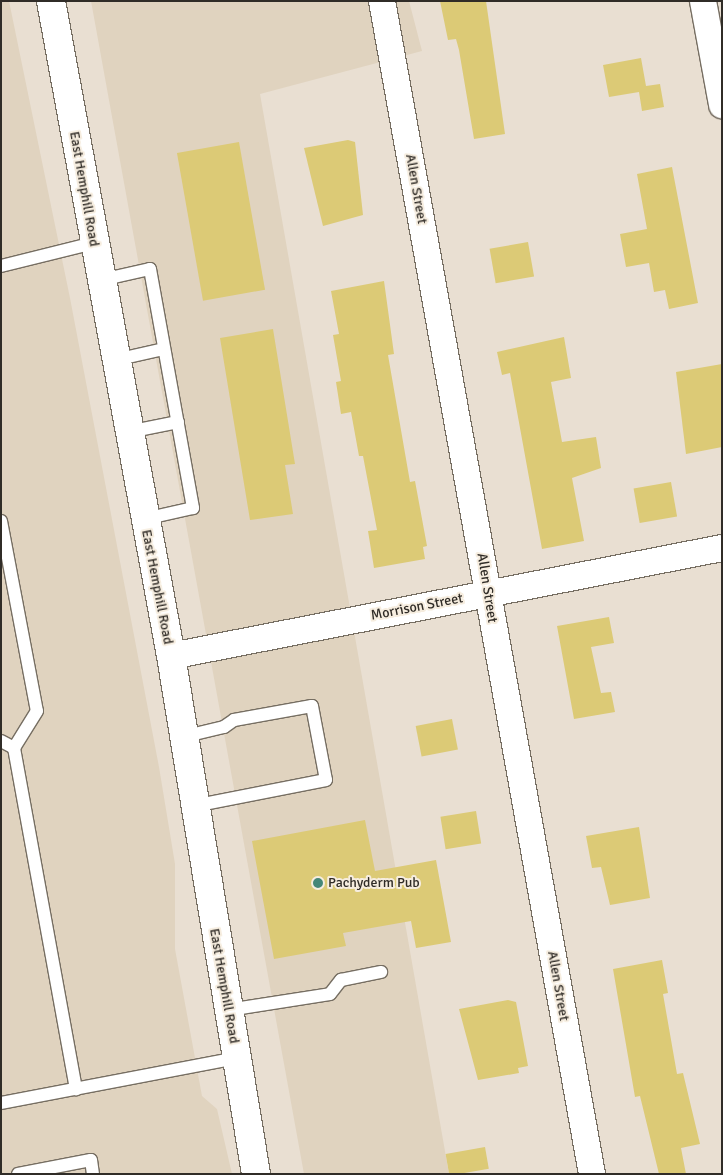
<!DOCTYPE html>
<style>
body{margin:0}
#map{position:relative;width:723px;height:1175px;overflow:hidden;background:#e9dfd2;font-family:Signika,sans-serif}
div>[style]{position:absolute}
.built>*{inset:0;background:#e0d3bf}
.building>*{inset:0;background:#dcca76;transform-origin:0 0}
.roads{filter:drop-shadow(1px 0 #766e62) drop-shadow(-1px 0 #766e62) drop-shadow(0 1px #766e62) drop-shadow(0 -1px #766e62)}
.service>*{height:12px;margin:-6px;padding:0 6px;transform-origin:6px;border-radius:6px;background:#fff}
.minor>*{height:26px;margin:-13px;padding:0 13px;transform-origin:13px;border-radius:13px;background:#fff}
.tertiary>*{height:28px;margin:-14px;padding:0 14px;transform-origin:14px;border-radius:14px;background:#fff}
.dots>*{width:14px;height:14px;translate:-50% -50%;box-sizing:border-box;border:2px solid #f6eddf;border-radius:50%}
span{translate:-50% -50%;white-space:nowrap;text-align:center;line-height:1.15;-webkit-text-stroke:4px #f6eddf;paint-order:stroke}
.street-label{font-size:14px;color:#302c27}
.poi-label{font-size:14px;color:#302c27}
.left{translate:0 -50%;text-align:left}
.frame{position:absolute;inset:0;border:2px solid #302c27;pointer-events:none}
</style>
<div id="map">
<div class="built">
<i style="clip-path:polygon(1px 1px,9px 1px,70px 298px,159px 767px,175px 864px,175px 949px,202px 1096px,217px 1109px,232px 1174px,1px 1174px)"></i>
<i style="clip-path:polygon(91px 1px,409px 1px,422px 51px,260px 94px,449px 1174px,304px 1174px)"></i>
</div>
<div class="building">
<i style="clip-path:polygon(440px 1px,486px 1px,505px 134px,474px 139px,459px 50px,456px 39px,448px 40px)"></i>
<i style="clip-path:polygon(641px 58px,646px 86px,660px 84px,664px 107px,642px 111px,639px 92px,609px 97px,603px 65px)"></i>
<i style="clip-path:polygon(348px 140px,355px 142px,363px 215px,323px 226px,304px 148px)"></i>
<i style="left:239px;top:142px;width:150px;height:63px;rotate:80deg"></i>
<i style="clip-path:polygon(672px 167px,698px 303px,669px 309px,665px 290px,654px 292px,649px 263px,626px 267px,620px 234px,647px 229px,637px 174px)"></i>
<i style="left:528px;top:242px;width:35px;height:39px;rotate:80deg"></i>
<i style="clip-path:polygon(384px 281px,394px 354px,388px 355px,410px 482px,415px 481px,427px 546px,423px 547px,425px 559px,374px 568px,368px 531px,377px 530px,363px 456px,359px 456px,351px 412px,341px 414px,336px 382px,341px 381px,333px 335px,339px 334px,331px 291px)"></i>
<i style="clip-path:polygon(273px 329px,295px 464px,285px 465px,293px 514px,250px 520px,220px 338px)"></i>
<i style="clip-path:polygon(564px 337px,571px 378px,551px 382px,562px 442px,596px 437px,601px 468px,572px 478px,584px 541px,542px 549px,510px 373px,502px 375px,497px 352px)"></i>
<i style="clip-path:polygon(722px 364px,722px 447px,686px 454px,676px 372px)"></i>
<i style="left:671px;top:482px;width:35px;height:38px;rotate:80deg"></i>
<i style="clip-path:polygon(609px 617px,614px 643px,591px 647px,601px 693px,611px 692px,615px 712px,574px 719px,557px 626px)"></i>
<i style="left:452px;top:719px;width:31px;height:37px;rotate:79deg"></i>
<i style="left:476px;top:811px;width:33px;height:36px;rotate:81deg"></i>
<i style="clip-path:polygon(365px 820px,375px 871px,436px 860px,451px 942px,416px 948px,411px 921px,343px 933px,346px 946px,274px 959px,252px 841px)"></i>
<i style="clip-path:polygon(639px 827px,650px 898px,610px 905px,601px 867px,592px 868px,586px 836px)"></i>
<i style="clip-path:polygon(662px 960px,668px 993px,663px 994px,677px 1074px,683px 1073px,700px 1144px,681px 1148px,686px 1174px,659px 1174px,640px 1096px,635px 1097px,613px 969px)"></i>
<i style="clip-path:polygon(508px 1000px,516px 1002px,528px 1066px,518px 1068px,519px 1073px,478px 1080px,459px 1009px)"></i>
<i style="left:485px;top:1147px;width:22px;height:40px;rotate:80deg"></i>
</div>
<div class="roads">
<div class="service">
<i style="left:1px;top:266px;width:96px;rotate:-13.9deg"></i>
<i style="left:101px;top:280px;width:50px;rotate:-12.7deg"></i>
<i style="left:150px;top:269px;width:243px;rotate:79.8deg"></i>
<i style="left:193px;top:508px;width:50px;rotate:167.3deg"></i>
<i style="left:115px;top:360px;width:50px;rotate:-12.7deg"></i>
<i style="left:128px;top:432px;width:51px;rotate:-11.3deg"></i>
<i style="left:1px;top:521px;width:193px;rotate:79.3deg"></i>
<i style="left:37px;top:711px;width:44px;rotate:121.9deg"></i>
<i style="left:14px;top:748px;width:347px;rotate:79.7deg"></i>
<i style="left:182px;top:737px;width:43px;rotate:-13.4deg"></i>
<i style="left:224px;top:727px;width:12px;rotate:-35deg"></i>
<i style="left:234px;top:720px;width:79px;rotate:-10.2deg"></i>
<i style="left:312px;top:706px;width:75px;rotate:79.3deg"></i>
<i style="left:326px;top:780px;width:135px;rotate:168.9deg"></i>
<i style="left:1px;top:741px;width:15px;rotate:28deg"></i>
<i style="left:228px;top:1010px;width:103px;rotate:-8.9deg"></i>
<i style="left:330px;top:994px;width:18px;rotate:-52deg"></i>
<i style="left:341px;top:980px;width:41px;rotate:-11.3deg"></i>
<i style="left:1px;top:1103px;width:240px;rotate:-10.8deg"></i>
<i style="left:18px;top:1174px;width:74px;rotate:-10.9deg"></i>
<i style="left:91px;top:1160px;width:14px;rotate:82deg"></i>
</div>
<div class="minor">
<i style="left:382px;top:1px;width:1192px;rotate:79.85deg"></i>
<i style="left:703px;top:1px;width:106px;rotate:79.6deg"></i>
<i style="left:171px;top:656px;width:561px;rotate:-11.09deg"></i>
</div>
<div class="tertiary">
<i style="left:51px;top:1px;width:666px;rotate:79.62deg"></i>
<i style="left:171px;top:656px;width:525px;rotate:80.68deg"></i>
</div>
</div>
<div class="dots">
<i style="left:318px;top:883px;background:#458778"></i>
</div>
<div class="street-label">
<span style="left:84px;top:189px;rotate:80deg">East Hemphill Road</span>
<span style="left:416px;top:189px;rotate:80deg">Allen Street</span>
<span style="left:157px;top:587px;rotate:79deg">East Hemphill Road</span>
<span style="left:487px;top:588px;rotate:81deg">Allen Street</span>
<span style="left:417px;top:607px;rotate:-11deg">Morrison Street</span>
<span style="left:224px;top:986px;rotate:80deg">East Hemphill Road</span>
<span style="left:558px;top:986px;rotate:80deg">Allen Street</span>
</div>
<div class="poi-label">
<span class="left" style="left:328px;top:883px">Pachyderm Pub</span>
</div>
<div class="frame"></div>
</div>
